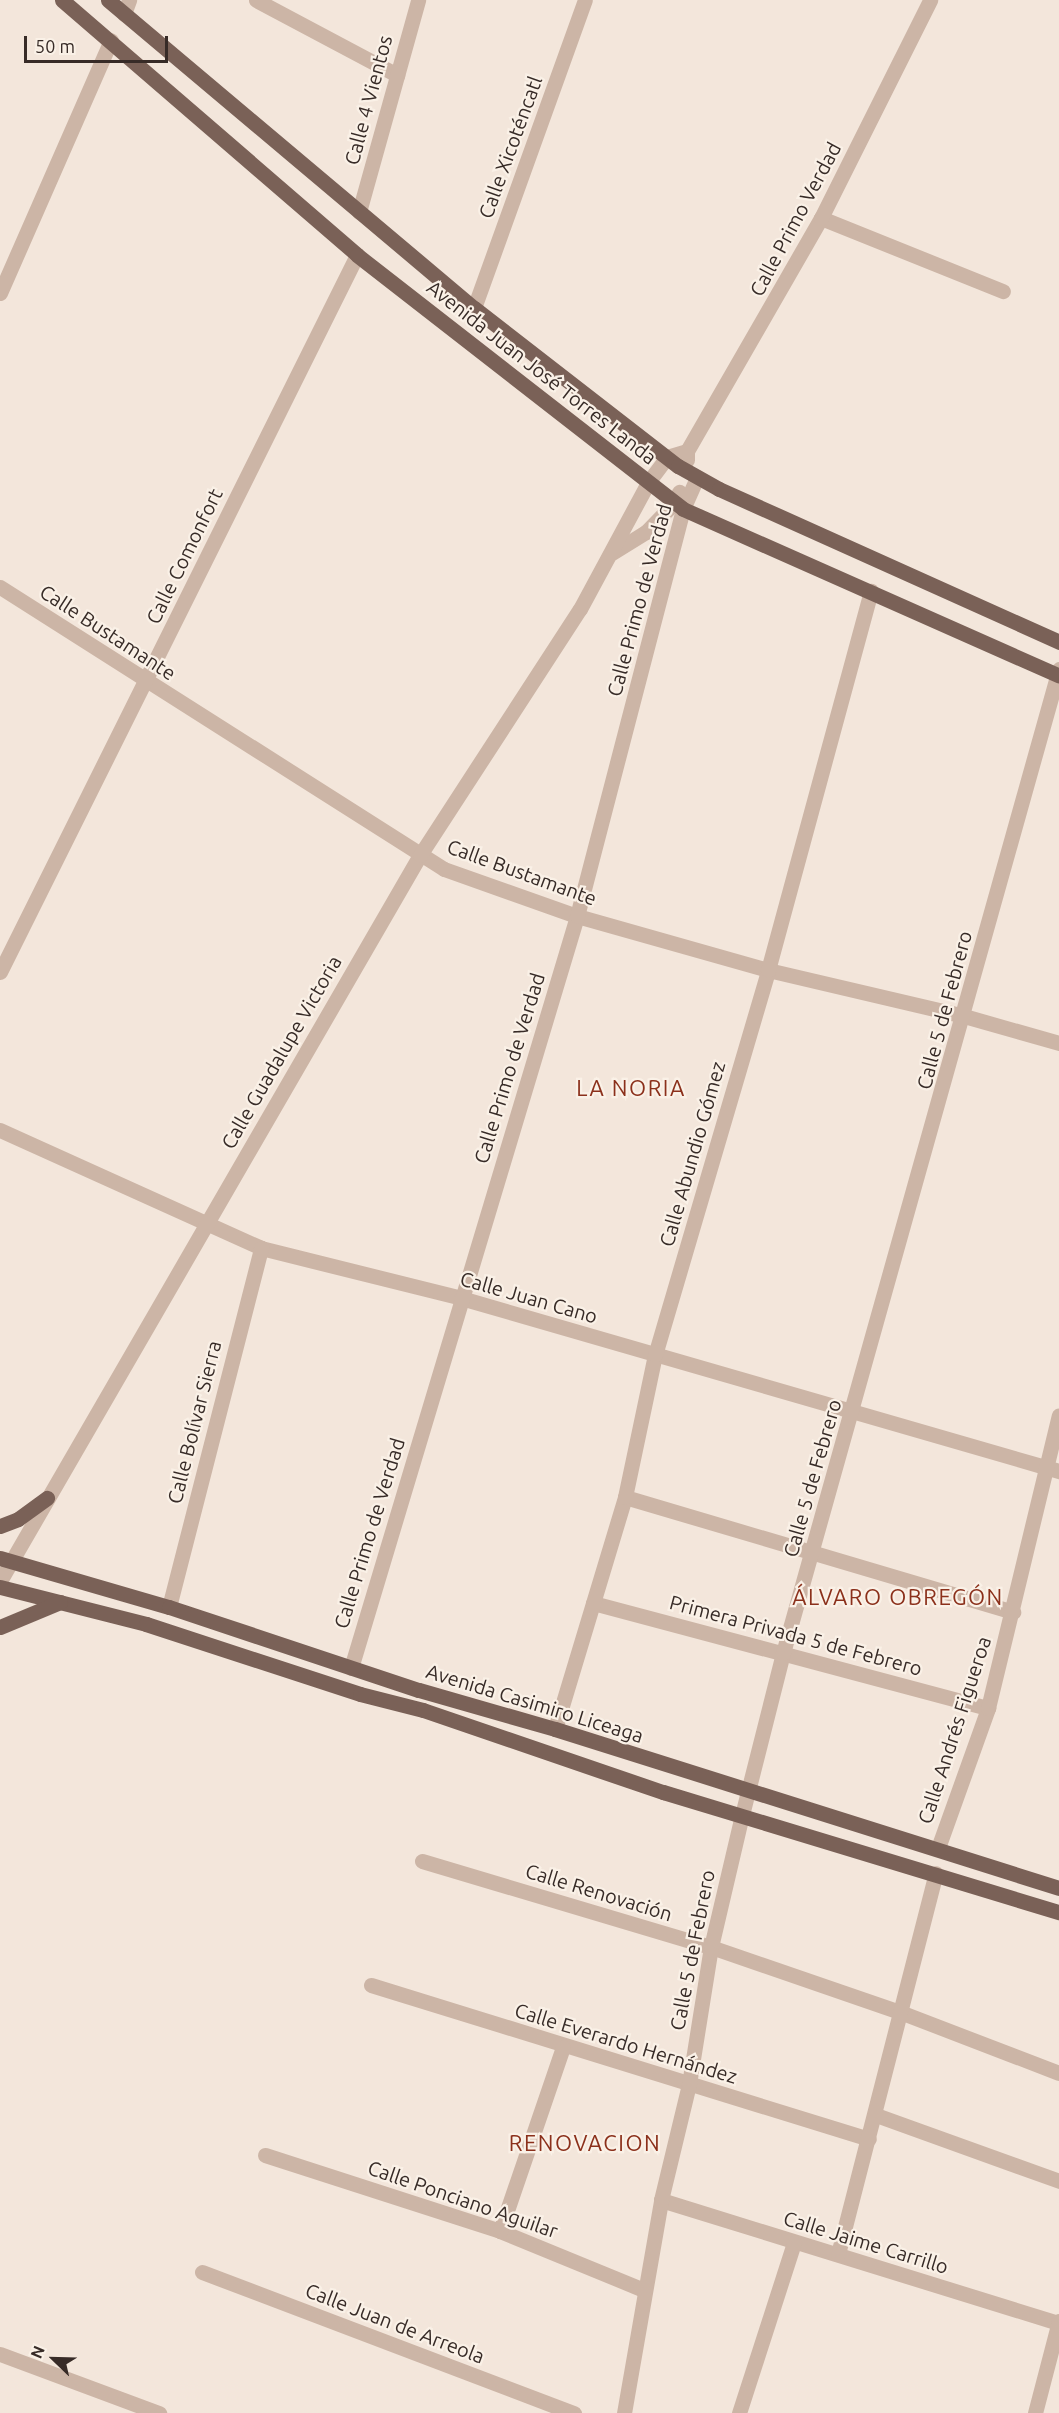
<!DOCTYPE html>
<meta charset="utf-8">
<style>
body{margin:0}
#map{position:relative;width:1059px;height:2413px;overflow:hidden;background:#f3e6db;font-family:Ubuntu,sans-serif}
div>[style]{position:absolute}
.minor>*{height:15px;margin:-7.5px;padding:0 7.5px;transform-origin:7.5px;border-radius:7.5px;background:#ccb5a6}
.major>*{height:15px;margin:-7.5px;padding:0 7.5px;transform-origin:7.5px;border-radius:7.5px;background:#7a6157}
span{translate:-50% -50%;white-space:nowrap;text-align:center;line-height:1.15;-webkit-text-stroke:4.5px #faf1e7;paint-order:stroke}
.street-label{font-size:20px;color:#372b27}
.quarter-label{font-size:22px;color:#8b301b;letter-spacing:1.5px}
.north{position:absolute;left:24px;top:2329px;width:60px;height:60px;-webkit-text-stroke:4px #faf1e7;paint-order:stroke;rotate:293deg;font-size:16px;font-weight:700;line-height:24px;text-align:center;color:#372b27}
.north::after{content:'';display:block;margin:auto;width:21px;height:27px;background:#372b27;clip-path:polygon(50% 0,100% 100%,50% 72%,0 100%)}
.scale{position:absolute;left:24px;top:36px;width:144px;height:27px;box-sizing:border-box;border:3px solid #372b27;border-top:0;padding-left:8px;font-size:18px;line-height:21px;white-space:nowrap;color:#372b27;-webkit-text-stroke:4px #faf1e7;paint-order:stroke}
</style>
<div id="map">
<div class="minor">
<i style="left:256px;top:0;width:160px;rotate:28deg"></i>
<i style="left:124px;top:14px;width:15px;rotate:-70deg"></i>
<i style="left:359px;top:212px;width:220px;rotate:-74.4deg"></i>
<i style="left:821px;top:218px;width:196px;rotate:21.9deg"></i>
<i style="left:0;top:293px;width:276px;rotate:-66.3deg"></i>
<i style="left:474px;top:308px;width:327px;rotate:-70.2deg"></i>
<i style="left:687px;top:460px;width:9px;rotate:-90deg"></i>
<i style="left:687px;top:451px;width:269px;rotate:-60.1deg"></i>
<i style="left:821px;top:218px;width:244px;rotate:-63.4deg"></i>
<i style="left:612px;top:553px;width:40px;rotate:-32deg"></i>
<i style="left:646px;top:532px;width:42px;rotate:-46deg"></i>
<i style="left:675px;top:502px;width:11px;rotate:-68deg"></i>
<i style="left:0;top:587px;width:526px;rotate:32.42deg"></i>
<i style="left:444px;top:869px;width:141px;rotate:19.5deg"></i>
<i style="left:577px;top:916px;width:198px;rotate:15.8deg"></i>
<i style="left:768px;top:970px;width:201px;rotate:13.2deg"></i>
<i style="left:964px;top:1016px;width:99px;rotate:15.9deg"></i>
<i style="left:0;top:972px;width:801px;rotate:-63.53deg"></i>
<i style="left:0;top:1130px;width:286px;rotate:24.3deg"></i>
<i style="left:261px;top:1248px;width:206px;rotate:14deg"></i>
<i style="left:461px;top:1298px;width:623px;rotate:16.14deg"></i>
<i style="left:625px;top:1497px;width:405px;rotate:16.5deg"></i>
<i style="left:0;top:1581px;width:839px;rotate:-59.95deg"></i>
<i style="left:420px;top:855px;width:293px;rotate:-57deg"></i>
<i style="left:580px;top:609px;width:145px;rotate:-61.7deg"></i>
<i style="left:649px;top:481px;width:30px;rotate:-53deg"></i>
<i style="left:667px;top:457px;width:21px;rotate:-17deg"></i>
<i style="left:593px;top:1603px;width:409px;rotate:14.9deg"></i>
<i style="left:169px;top:1607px;width:371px;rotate:-75.6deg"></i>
<i style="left:351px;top:1668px;width:785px;rotate:-73.27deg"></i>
<i style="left:577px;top:916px;width:421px;rotate:-75.4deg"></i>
<i style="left:683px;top:509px;width:35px;rotate:-66deg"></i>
<i style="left:555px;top:1729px;width:242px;rotate:-73.2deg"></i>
<i style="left:625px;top:1497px;width:145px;rotate:-78.1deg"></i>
<i style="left:655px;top:1355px;width:401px;rotate:-73.6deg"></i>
<i style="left:768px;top:970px;width:393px;rotate:-74.8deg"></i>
<i style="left:938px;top:1848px;width:149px;rotate:-70.3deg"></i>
<i style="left:988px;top:1708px;width:301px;rotate:-76.4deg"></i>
<i style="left:422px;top:1861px;width:302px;rotate:16.6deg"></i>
<i style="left:711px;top:1947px;width:200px;rotate:19deg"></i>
<i style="left:900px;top:2012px;width:170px;rotate:21deg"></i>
<i style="left:371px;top:1985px;width:521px;rotate:17.18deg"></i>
<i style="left:876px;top:2115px;width:195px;rotate:19.8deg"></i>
<i style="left:265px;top:2155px;width:247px;rotate:17.9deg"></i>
<i style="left:500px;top:2231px;width:156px;rotate:22.3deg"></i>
<i style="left:661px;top:2200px;width:417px;rotate:17.2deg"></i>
<i style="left:500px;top:2231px;width:194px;rotate:-71.1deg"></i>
<i style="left:838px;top:2254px;width:393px;rotate:-75.6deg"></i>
<i style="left:202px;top:2272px;width:398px;rotate:20.8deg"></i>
<i style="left:0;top:2354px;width:170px;rotate:20.4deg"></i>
<i style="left:624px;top:2413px;width:216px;rotate:-80.1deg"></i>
<i style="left:661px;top:2200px;width:119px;rotate:-76.4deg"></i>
<i style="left:689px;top:2084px;width:139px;rotate:-80.9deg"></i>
<i style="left:711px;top:1947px;width:136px;rotate:-76.8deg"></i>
<i style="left:742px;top:1815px;width:167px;rotate:-75.8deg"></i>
<i style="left:783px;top:1653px;width:1022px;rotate:-74.33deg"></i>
<i style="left:739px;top:2413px;width:179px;rotate:-72.1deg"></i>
<i style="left:1035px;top:2413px;width:95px;rotate:-75.4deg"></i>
</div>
<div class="major">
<i style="left:62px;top:0;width:390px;rotate:40.8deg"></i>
<i style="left:357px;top:255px;width:413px;rotate:37.9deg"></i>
<i style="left:683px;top:509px;width:411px;rotate:23.9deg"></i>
<i style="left:108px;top:0;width:478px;rotate:40.1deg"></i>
<i style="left:474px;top:308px;width:258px;rotate:37.8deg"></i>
<i style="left:678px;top:466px;width:47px;rotate:29.3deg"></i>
<i style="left:719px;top:489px;width:373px;rotate:24.2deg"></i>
<i style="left:0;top:1526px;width:19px;rotate:-21deg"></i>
<i style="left:18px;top:1519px;width:36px;rotate:-36deg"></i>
<i style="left:0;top:1558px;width:176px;rotate:16.2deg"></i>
<i style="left:169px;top:1607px;width:263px;rotate:18.4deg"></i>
<i style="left:419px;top:1690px;width:141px;rotate:16deg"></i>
<i style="left:555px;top:1729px;width:528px;rotate:17.51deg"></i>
<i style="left:0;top:1587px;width:151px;rotate:14.2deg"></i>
<i style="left:146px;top:1624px;width:225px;rotate:18.1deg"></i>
<i style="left:360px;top:1694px;width:65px;rotate:14.3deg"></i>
<i style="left:423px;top:1710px;width:254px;rotate:18.9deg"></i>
<i style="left:663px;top:1792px;width:414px;rotate:16.9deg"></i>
<i style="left:0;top:1627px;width:65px;rotate:-22.6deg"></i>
</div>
<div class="street-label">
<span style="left:368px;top:100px;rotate:-75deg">Calle 4 Vientos</span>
<span style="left:510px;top:147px;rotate:-70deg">Calle Xicoténcatl</span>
<span style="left:795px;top:219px;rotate:-62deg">Calle Primo Verdad</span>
<span style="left:542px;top:372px;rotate:38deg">Avenida Juan José Torres Landa</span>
<span style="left:184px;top:556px;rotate:-64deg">Calle Comonfort</span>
<span style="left:639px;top:600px;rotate:-75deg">Calle Primo de Verdad</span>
<span style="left:108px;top:632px;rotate:33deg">Calle Bustamante</span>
<span style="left:522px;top:872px;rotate:20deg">Calle Bustamante</span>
<span style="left:944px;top:1010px;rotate:-75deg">Calle 5 de Febrero</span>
<span style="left:281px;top:1052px;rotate:-60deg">Calle Guadalupe Victoria</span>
<span style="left:509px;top:1068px;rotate:-73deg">Calle Primo de Verdad</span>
<span style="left:692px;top:1154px;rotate:-74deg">Calle Abundio Gómez</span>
<span style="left:529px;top:1297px;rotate:16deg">Calle Juan Cano</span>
<span style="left:194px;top:1422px;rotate:-76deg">Calle Bolívar Sierra</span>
<span style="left:812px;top:1478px;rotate:-74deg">Calle 5 de Febrero</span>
<span style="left:369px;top:1533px;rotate:-73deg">Calle Primo de Verdad</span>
<span style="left:796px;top:1635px;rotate:15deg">Primera Privada 5 de Febrero</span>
<span style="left:535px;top:1703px;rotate:17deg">Avenida Casimiro Liceaga</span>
<span style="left:954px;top:1730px;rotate:-72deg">Calle Andrés Figueroa</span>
<span style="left:599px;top:1892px;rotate:17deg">Calle Renovación</span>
<span style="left:692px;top:1950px;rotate:-79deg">Calle 5 de Febrero</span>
<span style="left:626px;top:2043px;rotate:17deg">Calle Everardo Hernández</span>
<span style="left:463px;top:2199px;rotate:19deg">Calle Ponciano Aguilar</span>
<span style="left:866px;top:2242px;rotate:17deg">Calle Jaime Carrillo</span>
<span style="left:395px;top:2323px;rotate:21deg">Calle Juan de Arreola</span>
</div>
<div class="quarter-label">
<span style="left:631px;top:1088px">LA NORIA</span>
<span style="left:898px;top:1597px">ÁLVARO OBREGÓN</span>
<span style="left:585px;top:2143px">RENOVACION</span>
</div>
<div class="north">N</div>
<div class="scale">50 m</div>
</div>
